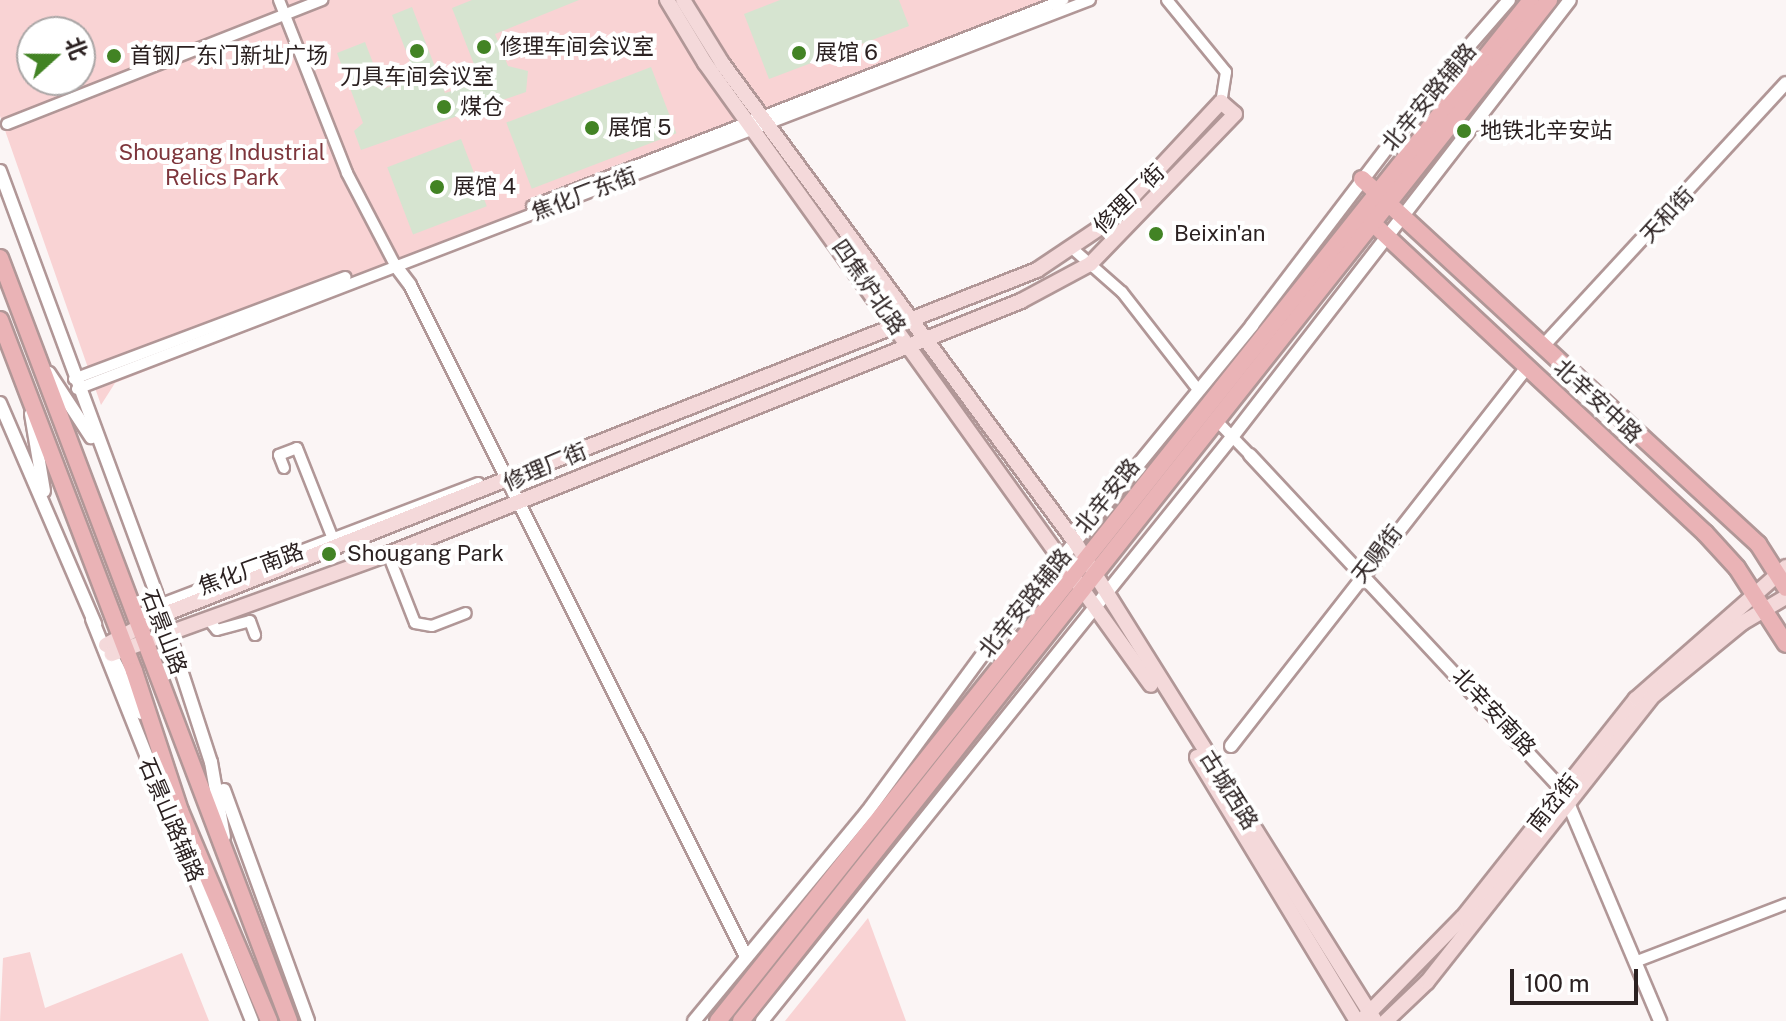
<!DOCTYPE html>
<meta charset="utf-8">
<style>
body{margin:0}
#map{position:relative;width:1786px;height:1021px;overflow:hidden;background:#fbf5f5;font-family:"Public Sans","Noto Sans SC",sans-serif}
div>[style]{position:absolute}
.green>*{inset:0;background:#f9d3d4}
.building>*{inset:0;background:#d6e4d0;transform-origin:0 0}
.roads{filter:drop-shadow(2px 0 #b19797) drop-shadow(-2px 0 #b19797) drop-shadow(0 2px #b19797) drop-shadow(0 -2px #b19797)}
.minor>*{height:10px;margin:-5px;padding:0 5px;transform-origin:5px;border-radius:5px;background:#fff}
.tertiary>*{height:12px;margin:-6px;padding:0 6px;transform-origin:6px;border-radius:6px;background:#fff}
.secondary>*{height:14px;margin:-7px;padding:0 7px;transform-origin:7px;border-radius:7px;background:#f4d9da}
.primary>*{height:16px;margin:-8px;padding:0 8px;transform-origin:8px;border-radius:8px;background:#eab3b6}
.dots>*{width:22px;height:22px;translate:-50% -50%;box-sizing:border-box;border:4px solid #fff;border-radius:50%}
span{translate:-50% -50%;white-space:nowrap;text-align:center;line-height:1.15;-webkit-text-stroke:8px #fff;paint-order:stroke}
.poi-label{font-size:22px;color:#2b2121}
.left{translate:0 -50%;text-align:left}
.street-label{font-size:22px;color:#2b2121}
.park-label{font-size:22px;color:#7e363c}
.north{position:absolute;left:16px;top:16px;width:80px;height:80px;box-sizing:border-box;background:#fff;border:2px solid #aaa6a6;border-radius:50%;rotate:69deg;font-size:22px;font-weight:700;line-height:32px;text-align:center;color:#2b2121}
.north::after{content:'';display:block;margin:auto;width:28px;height:36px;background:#428324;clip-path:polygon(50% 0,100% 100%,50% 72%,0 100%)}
.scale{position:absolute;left:1510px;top:969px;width:128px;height:36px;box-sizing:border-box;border:4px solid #2b2121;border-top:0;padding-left:10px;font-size:24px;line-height:28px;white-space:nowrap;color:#2b2121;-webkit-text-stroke:6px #fff;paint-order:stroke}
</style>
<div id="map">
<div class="green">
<i style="clip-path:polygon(evenodd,0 0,1099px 0,115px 383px,101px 405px,0 116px,0 0,32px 32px,80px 32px,80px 80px,32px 80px,32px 32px)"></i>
<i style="clip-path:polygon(868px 918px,906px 1021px,785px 1021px)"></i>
<i style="clip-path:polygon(30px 952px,45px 1008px,182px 953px,209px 1021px,0 1021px,3px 958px)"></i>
</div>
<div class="building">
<i style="clip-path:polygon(472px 0,579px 0,495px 34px,508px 66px,528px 71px,526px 92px,361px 150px,354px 131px,363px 123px,337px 53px,365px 42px,383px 89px,416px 77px,392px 15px,412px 7px,445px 93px,475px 84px,479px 77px,452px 8px)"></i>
<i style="clip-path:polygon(780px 0,899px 0,909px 26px,769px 79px,744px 14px)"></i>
<i style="left:651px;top:67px;width:71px;height:155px;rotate:69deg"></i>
<i style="left:461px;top:139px;width:72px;height:79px;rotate:69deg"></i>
</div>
<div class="roads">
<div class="minor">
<i style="left:279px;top:0;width:186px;rotate:68.5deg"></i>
<i style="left:347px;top:173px;width:104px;rotate:62.4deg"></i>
<i style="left:1167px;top:0;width:93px;rotate:50.7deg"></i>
<i style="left:1226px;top:72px;width:30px;rotate:99deg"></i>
<i style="left:7px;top:124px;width:339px;rotate:-21.5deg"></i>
<i style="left:532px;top:206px;width:570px;rotate:-21.2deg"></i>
<i style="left:1073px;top:249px;width:65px;rotate:41.3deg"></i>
<i style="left:1122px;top:292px;width:125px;rotate:52.1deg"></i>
<i style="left:74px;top:379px;width:290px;rotate:-20.6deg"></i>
<i style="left:77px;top:389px;width:1085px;rotate:-21.01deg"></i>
<i style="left:1215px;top:419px;width:50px;rotate:45.8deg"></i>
<i style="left:284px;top:468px;width:14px;rotate:-111deg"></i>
<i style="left:279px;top:455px;width:19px;rotate:-21deg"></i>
<i style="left:297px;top:448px;width:98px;rotate:68.4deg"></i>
<i style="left:388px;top:554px;width:74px;rotate:68.6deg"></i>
<i style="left:415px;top:623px;width:17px;rotate:10deg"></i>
<i style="left:432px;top:626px;width:36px;rotate:-21deg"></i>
<i style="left:159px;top:605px;width:342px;rotate:-20.9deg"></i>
<i style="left:208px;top:619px;width:14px;rotate:51deg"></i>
<i style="left:217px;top:630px;width:34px;rotate:-15deg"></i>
<i style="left:250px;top:621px;width:15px;rotate:70deg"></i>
<i style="left:1635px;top:962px;width:162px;rotate:-21deg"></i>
</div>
<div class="tertiary">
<i style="left:0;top:171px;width:450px;rotate:69.7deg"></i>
<i style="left:156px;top:593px;width:178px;rotate:72deg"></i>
<i style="left:211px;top:762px;width:76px;rotate:80.2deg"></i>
<i style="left:395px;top:265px;width:25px;rotate:53deg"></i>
<i style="left:410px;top:285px;width:751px;rotate:63.43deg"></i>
<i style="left:1545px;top:344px;width:355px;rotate:-47.3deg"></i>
<i style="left:49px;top:373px;width:77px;rotate:56.7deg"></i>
<i style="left:0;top:403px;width:241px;rotate:66.7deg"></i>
<i style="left:31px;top:414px;width:78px;rotate:80.4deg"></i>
<i style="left:1250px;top:455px;width:459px;rotate:47deg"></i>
<i style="left:1563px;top:791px;width:250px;rotate:67.1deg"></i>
<i style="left:92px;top:619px;width:433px;rotate:68.3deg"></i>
<i style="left:107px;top:647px;width:74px;rotate:62.7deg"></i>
<i style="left:1231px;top:746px;width:482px;rotate:-52deg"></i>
<i style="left:224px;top:790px;width:246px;rotate:70deg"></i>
<i style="left:694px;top:1021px;width:271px;rotate:-50.4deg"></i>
<i style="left:867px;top:812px;width:197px;rotate:-53.7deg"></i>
<i style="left:984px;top:653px;width:424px;rotate:-50.7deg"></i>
<i style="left:1252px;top:325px;width:300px;rotate:-52.7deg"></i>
<i style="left:1434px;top:86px;width:114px;rotate:-48.9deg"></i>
<i style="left:762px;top:1021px;width:750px;rotate:-51.17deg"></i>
<i style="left:1232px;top:437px;width:552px;rotate:-52.28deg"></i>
</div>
<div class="secondary">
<i style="left:667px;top:0;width:74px;rotate:58.9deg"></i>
<i style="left:705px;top:63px;width:765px;rotate:54.36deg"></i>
<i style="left:683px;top:0;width:74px;rotate:58.2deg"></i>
<i style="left:722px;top:63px;width:595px;rotate:53.61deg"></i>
<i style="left:1075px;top:542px;width:565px;rotate:57.94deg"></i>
<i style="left:106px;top:645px;width:64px;rotate:-28.2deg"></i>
<i style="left:162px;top:615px;width:941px;rotate:-21.52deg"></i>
<i style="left:1037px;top:270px;width:88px;rotate:-33.9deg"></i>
<i style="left:1110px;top:221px;width:163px;rotate:-47deg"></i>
<i style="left:1221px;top:102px;width:18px;rotate:41deg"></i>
<i style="left:1235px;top:114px;width:209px;rotate:134deg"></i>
<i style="left:1090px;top:264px;width:78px;rotate:151.8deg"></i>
<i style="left:1021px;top:301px;width:682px;rotate:158.21deg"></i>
<i style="left:388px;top:554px;width:294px;rotate:160.1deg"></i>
<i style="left:1197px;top:757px;width:309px;rotate:58.8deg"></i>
<i style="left:1364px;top:1018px;width:141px;rotate:-45.6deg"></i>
<i style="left:1463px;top:917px;width:278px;rotate:-51.6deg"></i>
<i style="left:1636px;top:699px;width:200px;rotate:-41.3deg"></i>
<i style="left:1386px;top:1021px;width:57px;rotate:-43.6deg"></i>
<i style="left:1427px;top:982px;width:366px;rotate:-51.7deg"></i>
<i style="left:1654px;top:695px;width:114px;rotate:-39.3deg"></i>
<i style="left:1742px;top:623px;width:51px;rotate:-30.6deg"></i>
</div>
<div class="primary">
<i style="left:1362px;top:179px;width:539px;rotate:42.67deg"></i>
<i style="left:1758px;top:544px;width:52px;rotate:57.5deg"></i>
<i style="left:1365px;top:216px;width:465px;rotate:43deg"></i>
<i style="left:1705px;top:533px;width:47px;rotate:47.6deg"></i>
<i style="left:1737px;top:568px;width:90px;rotate:57.2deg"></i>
<i style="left:0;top:258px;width:816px;rotate:69.25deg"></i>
<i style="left:0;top:320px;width:376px;rotate:69.1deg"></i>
<i style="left:134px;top:671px;width:147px;rotate:71.8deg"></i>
<i style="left:180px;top:811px;width:228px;rotate:67deg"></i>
<i style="left:718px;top:1021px;width:1305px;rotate:-51.47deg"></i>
<i style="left:741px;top:1021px;width:1302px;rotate:-51.64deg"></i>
</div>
</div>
<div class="dots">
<i style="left:484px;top:47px;background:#428324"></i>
<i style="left:417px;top:51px;background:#428324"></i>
<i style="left:799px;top:53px;background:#428324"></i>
<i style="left:114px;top:56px;background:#428324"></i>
<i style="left:444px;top:107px;background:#428324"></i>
<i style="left:592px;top:128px;background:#428324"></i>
<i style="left:1464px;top:131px;background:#428324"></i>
<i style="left:437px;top:187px;background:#428324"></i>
<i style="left:1156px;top:234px;background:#428324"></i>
<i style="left:329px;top:554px;background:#428324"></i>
</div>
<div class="poi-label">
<span class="left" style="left:500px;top:47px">修理车间会议室</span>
<span class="left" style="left:815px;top:53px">展馆 6</span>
<span class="left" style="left:130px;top:56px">首钢厂东门新址广场</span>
<span style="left:417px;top:77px">刀具车间会议室</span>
<span class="left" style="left:460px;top:107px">煤仓</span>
<span class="left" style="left:608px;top:128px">展馆 5</span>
<span class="left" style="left:1480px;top:131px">地铁北辛安站</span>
<span class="left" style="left:453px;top:187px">展馆 4</span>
<span class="left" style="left:1174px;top:234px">Beixin'an</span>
<span class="left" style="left:347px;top:554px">Shougang Park</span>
</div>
<div class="street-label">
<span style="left:1429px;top:97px;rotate:-50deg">北辛安路辅路</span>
<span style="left:584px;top:194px;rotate:-21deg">焦化厂东街</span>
<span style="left:1129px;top:199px;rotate:-44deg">修理厂街</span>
<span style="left:1667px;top:215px;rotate:-47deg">天和街</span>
<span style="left:869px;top:287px;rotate:55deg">四焦炉北路</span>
<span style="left:1598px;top:401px;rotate:43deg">北辛安中路</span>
<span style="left:545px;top:467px;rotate:-23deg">修理厂街</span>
<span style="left:1107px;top:496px;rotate:-51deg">北辛安路</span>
<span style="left:1377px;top:554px;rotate:-52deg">天赐街</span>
<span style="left:251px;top:569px;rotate:-20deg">焦化厂南路</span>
<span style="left:1025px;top:603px;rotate:-51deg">北辛安路辅路</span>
<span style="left:164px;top:632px;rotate:69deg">石景山路</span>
<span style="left:1494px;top:712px;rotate:47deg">北辛安南路</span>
<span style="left:1229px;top:790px;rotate:58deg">古城西路</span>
<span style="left:1553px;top:803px;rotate:-51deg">南岔街</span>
<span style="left:171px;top:820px;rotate:67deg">石景山路辅路</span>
</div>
<div class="park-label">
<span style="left:222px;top:165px">Shougang Industrial<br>Relics Park</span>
</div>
<div class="north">北</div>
<div class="scale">100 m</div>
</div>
